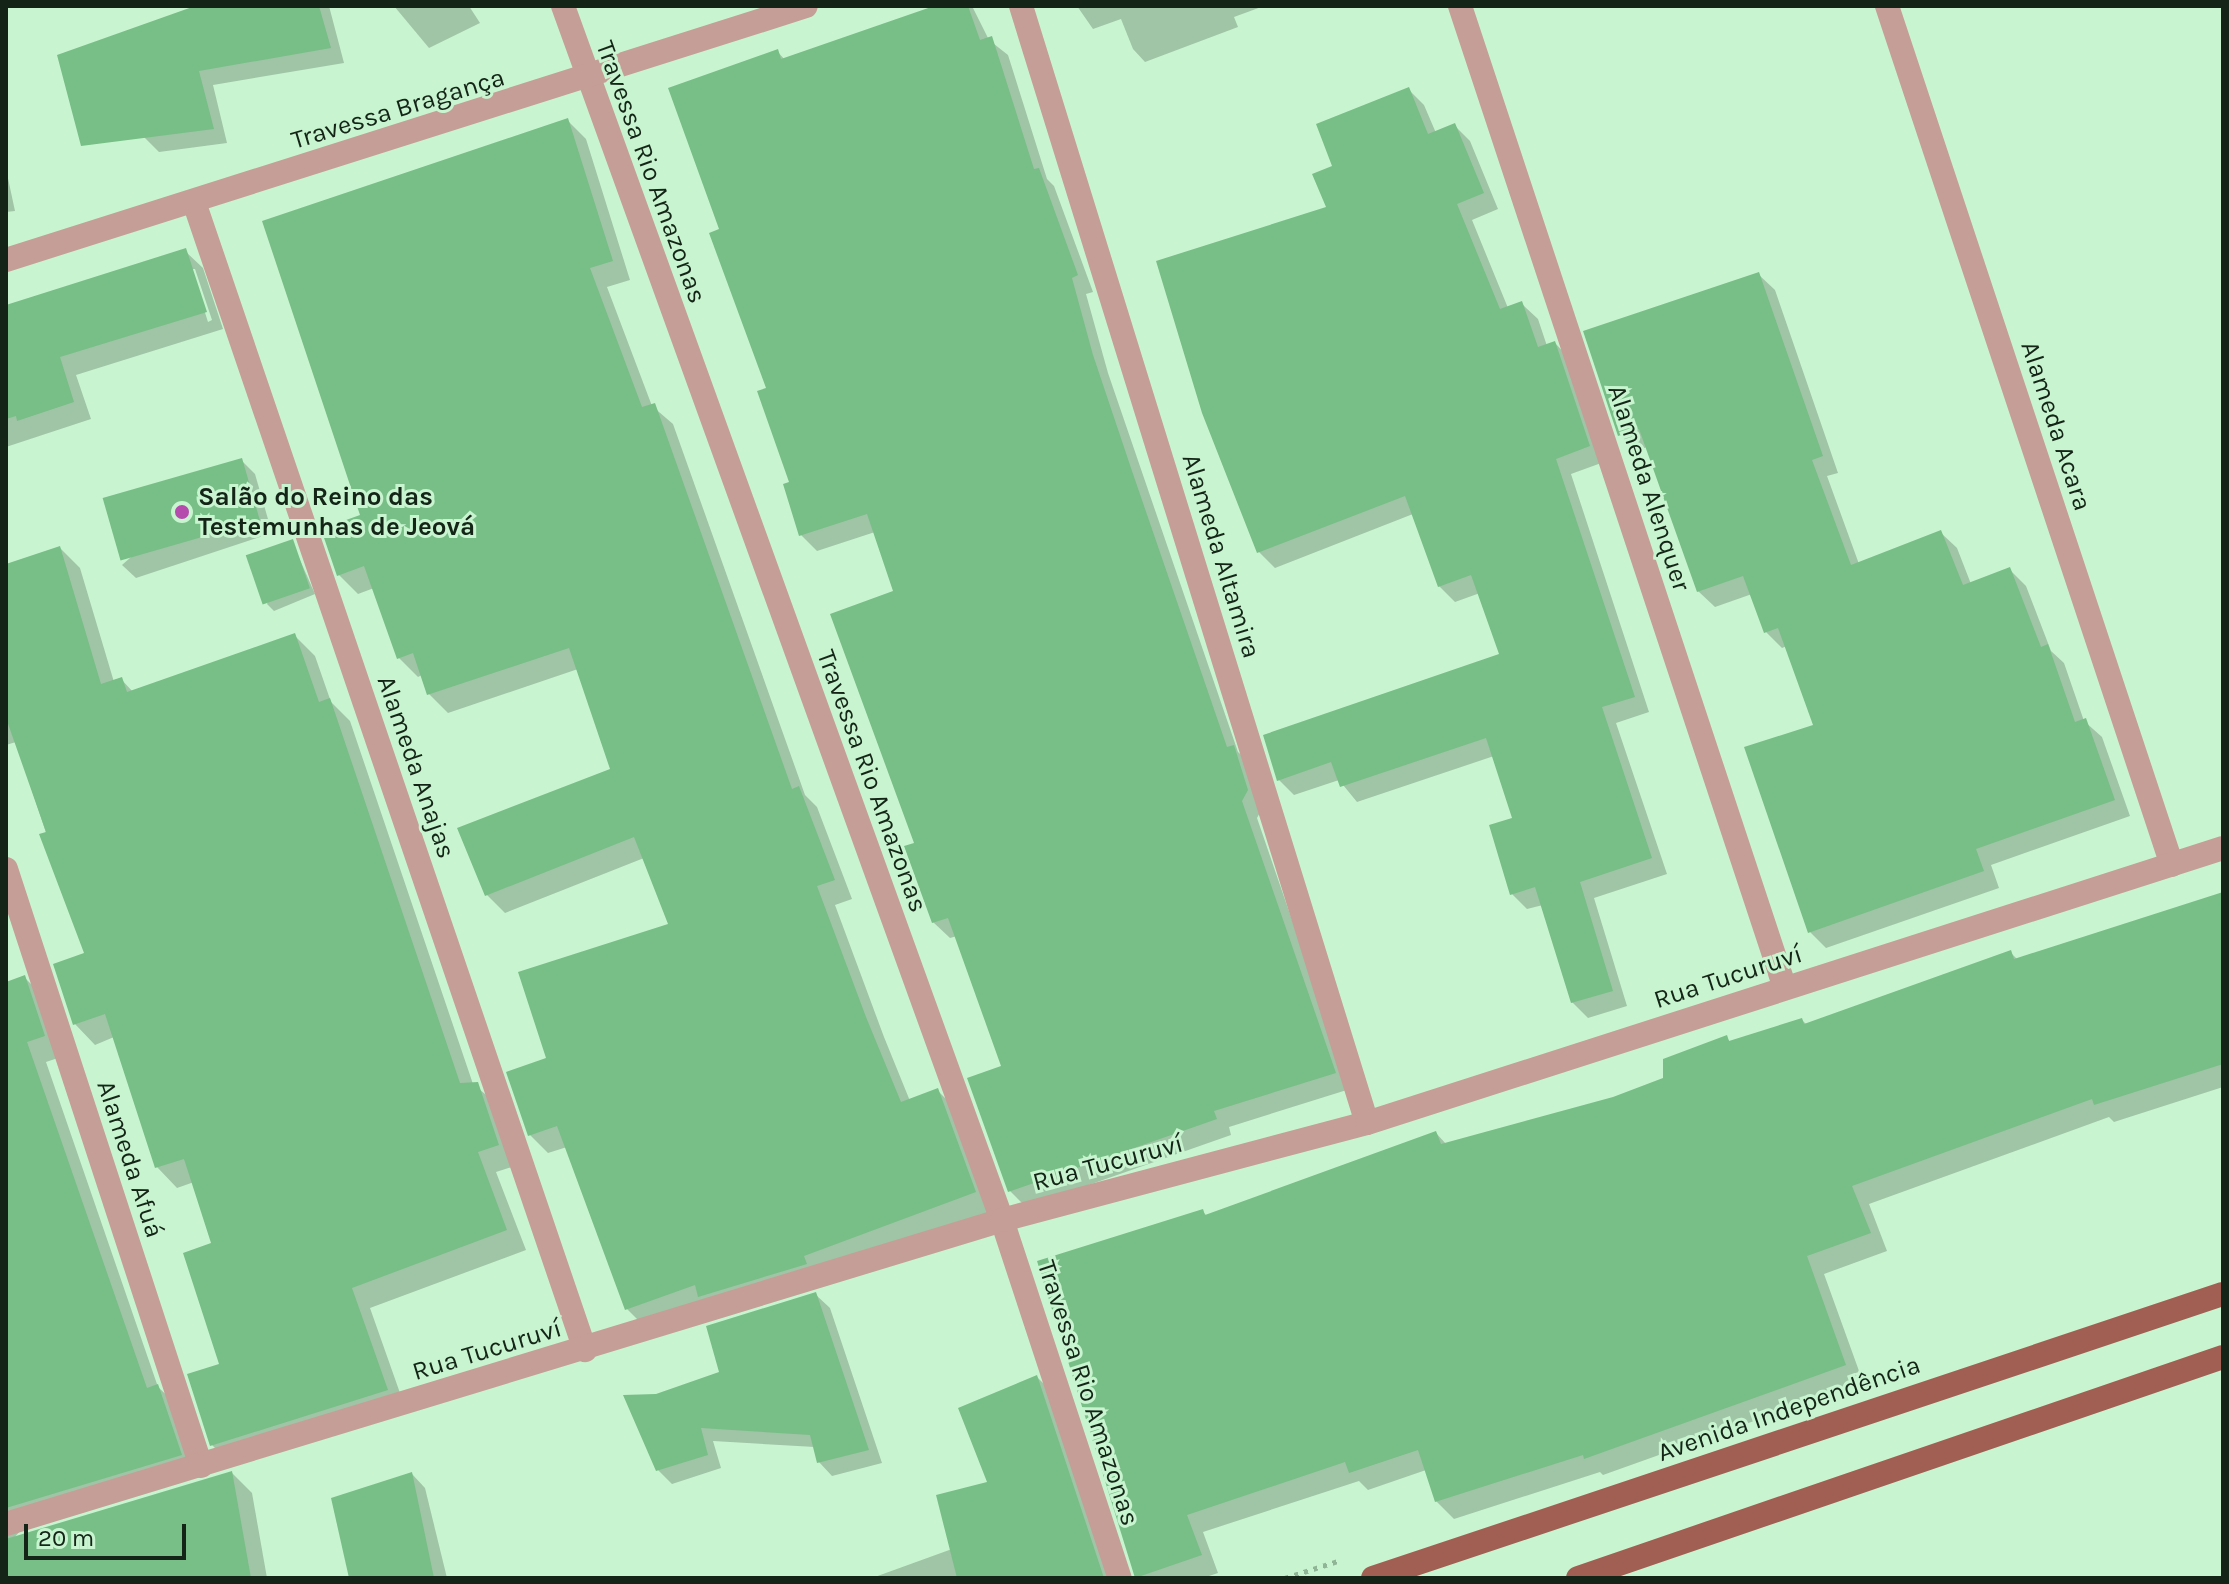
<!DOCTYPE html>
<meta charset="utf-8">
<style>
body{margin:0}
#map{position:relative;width:2229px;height:1584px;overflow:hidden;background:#c8f5d0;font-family:Karla,sans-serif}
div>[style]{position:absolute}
.shadow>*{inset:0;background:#0003}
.building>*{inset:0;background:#78be87;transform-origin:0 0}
.path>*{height:5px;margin-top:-2.5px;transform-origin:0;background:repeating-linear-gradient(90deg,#90b496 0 4px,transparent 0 10px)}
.street>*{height:24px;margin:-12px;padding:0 12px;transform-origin:12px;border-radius:12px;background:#c59e97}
.primary>*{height:24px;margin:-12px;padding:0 12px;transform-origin:12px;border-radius:12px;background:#a15f53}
.dots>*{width:22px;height:22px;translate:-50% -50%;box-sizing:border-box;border:4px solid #c8f5d0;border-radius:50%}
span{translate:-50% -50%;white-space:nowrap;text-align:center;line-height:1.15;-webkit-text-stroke:6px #c8f5d0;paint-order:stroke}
.street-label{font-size:26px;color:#142517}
.poi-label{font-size:26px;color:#142517;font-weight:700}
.left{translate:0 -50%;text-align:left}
.frame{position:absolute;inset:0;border:8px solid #142517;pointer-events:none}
.scale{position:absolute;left:24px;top:1524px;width:162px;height:36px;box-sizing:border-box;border:4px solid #142517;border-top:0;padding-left:10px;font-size:24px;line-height:28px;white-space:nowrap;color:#142517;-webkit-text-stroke:6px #c8f5d0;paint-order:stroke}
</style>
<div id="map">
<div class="shadow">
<i style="clip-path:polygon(195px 6px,329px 6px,344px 63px,213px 85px,227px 143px,159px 152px,144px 137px)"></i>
<i style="clip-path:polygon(394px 6px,469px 6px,480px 23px,429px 48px)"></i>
<i style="clip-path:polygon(941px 6px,972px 6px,989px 40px,1008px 55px,1047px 179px,1054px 186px,1093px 292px,1086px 294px,1108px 373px,1238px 752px,1250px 763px,1263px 807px,1257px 818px,1350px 1089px,1229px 1127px,1231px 1135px,1026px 1207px,1010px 1191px,969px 1080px,1004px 1067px,957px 936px,950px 938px,933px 922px,917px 844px,896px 592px,875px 532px,817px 551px,801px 535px,769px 389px,721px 231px,777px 51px,785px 60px)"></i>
<i style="clip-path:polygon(1077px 6px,1264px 6px,1234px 17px,1238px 27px,1145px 62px,1133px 49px,1121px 19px,1093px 29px)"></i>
<i style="clip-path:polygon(1408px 89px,1424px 105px,1436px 133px,1454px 125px,1470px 141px,1498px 209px,1472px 220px,1508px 308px,1522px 304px,1538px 319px,1547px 346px,1555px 343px,1570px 359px,1604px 462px,1571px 474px,1649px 712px,1616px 723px,1667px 874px,1594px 898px,1627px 1006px,1588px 1018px,1572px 1002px,1543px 905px,1527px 909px,1512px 894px,1515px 819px,1494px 756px,1357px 802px,1339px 780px,1294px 795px,1278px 779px,1501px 655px,1480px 593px,1455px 602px,1439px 586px,1413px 514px,1275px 568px,1259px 552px,1335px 167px)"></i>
<i style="clip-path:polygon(567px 120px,586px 139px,630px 280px,607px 287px,652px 406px,673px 424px,805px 795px,817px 807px,852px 899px,835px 905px,884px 1037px,910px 1101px,938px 1091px,957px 1110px,993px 1211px,646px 1328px,627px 1309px,567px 1147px,548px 1153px,530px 1135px,548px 1059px,670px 926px,644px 858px,505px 913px,486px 894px,613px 770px,578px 669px,448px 713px,429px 694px,422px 675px,418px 677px,399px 658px,374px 588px,358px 594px,339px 575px,324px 530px,363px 516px)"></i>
<i style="clip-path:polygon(6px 169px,15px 211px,6px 212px)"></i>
<i style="clip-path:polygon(evenodd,185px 251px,203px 268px,223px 329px,76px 375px,91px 419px,6px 447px,6px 307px,185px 251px,191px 269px,195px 269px,212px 320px,208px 322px,191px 269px)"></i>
<i style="clip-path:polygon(1758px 274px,1775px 290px,1838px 473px,1827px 476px,1859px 564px,1940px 532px,1957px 548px,1971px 584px,2010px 570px,2026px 586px,2051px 651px,2064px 663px,2084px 721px,2102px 737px,2130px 816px,1991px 865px,1999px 888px,1826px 948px,1810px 932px,1815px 726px,1787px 646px,1782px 648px,1766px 632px,1752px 594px,1715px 607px,1698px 591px,1647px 447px,1636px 451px,1620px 435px)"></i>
<i style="clip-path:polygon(241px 460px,255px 474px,272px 533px,136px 578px,122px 565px)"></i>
<i style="clip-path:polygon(292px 542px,315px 594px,274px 611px,267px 604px)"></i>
<i style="clip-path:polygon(60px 548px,80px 568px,114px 682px,121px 679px,133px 692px,295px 636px,315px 656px,331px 702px,350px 721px,473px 1084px,497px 1104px,518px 1165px,496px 1172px,526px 1250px,370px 1308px,406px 1410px,232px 1465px,212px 1445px,221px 1365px,214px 1244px,194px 1182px,177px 1188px,157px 1167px,114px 1037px,95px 1045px,75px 1024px,86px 954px,16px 742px,6px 745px,6px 566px)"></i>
<i style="clip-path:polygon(2223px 894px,2223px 1087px,2114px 1122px,2109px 1117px,1869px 1204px,1887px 1251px,1824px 1274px,1863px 1382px,1603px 1475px,1600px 1472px,1454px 1519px,1436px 1501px,1426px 1470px,1368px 1490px,1359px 1481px,1203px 1532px,1218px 1573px,1203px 1578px,1136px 1577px,1202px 1211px,1207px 1216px,1436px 1133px,1447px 1145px,1614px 1099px,1665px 1079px,1726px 1037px,1731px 1043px,1802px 1020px,1807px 1025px,2010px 952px,2018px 960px)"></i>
<i style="clip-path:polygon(24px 977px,44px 997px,64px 1056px,46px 1062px,158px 1387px,178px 1406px,200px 1475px,22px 1529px,12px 1540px,232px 1473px,252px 1493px,267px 1578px,6px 1578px,6px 983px)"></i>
<i style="clip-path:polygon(816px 1295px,830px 1308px,882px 1463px,832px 1476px,819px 1462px,815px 1447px,713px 1441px,721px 1468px,672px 1484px,658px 1470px,656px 1396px,722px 1373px)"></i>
<i style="clip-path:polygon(1037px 1377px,1050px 1390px,1113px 1578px,872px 1578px,952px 1549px,990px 1483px)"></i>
<i style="clip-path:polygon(412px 1474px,425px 1488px,447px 1578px,351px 1578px)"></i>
</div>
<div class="building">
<i style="clip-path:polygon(195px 6px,319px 6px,331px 48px,199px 71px,214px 129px,81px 146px,57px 55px)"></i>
<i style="clip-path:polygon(934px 6px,968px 6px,980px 40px,992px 36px,1034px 169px,1039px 168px,1078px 275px,1072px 278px,1093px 355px,1132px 471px,1227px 747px,1234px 745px,1248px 790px,1242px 801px,1336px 1073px,1214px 1111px,1217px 1119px,1008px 1192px,967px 1078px,1001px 1066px,948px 918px,932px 923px,904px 846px,914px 843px,830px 614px,893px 591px,867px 514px,799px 536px,783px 484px,789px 482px,757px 391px,766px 388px,709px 233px,719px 229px,668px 88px,778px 49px,781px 59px)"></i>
<i style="clip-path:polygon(1409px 87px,1428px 134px,1455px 123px,1484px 193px,1457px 204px,1500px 309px,1522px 301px,1538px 347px,1555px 341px,1590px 446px,1556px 459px,1635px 697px,1602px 707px,1652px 858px,1580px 882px,1613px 991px,1571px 1003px,1535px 887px,1510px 895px,1489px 825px,1512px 818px,1486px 738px,1340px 787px,1331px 762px,1277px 781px,1263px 735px,1499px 654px,1471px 575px,1438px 587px,1405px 496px,1257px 553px,1202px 413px,1156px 261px,1326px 207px,1312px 174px,1332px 166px,1316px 124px)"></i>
<i style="clip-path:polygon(568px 118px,613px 261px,590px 268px,642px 407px,655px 403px,792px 789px,799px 786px,835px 880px,817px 886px,866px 1017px,901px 1102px,938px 1088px,976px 1192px,804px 1256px,807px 1264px,698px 1297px,695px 1285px,625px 1310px,557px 1126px,528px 1136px,506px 1072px,546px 1058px,518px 972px,668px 924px,634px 837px,485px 896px,457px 828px,610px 769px,569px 648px,427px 695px,413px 653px,397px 659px,364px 566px,337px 576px,321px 529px,360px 515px,262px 221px)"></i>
<i style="clip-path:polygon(186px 248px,207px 312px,60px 357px,74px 402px,17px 421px,16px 416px,6px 419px,6px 305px)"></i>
<i style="clip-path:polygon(1759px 272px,1823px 456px,1812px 460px,1851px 565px,1941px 530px,1963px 585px,2010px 567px,2041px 647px,2048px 644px,2075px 722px,2086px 718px,2115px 800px,1976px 849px,1984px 871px,1808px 933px,1744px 747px,1813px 725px,1778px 628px,1764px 633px,1743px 576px,1697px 592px,1639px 429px,1618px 436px,1583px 331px)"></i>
<i style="left:242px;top:458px;width:65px;height:145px;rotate:74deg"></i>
<i style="left:293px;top:539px;width:52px;height:50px;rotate:71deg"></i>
<i style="clip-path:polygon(60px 546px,101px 684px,122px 677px,127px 692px,295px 633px,319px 702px,330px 698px,460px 1083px,478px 1082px,499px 1145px,478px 1152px,507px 1230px,352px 1288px,388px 1390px,210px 1446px,187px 1374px,219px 1364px,183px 1253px,211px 1243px,184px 1159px,155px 1168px,105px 1014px,73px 1025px,53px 964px,84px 953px,39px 834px,46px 832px,6px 718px,6px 564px)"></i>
<i style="clip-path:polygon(2223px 892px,2223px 1064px,2094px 1105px,2092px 1099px,1852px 1186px,1871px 1233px,1807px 1256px,1846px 1365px,1584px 1459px,1583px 1455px,1435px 1502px,1418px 1450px,1349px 1473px,1345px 1462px,1187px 1515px,1202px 1555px,1135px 1578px,1037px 1261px,1203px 1209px,1205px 1215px,1436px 1131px,1441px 1144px,1613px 1097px,1663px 1078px,1663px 1059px,1727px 1035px,1729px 1041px,1802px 1018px,1804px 1024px,2011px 950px,2014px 959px)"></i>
<i style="clip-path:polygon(25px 975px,45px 1036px,27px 1042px,147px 1388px,158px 1384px,182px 1455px,6px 1508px,6px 982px)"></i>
<i style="clip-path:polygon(816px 1292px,869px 1450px,817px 1463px,810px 1435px,701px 1428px,708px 1455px,656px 1471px,623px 1395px,656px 1394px,719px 1372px,706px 1326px)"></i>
<i style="clip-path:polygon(1037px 1375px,1104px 1578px,957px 1578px,936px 1495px,987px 1482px,958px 1408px)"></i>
<i style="clip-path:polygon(232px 1471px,251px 1578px,6px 1578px,6px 1539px)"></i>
<i style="clip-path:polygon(412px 1472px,434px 1578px,349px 1578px,331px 1498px)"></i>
</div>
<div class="path">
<i style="left:1285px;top:1578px;width:56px;rotate:-17.8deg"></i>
</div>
<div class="street">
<i style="left:563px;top:6px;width:1291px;rotate:70.12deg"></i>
<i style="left:1002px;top:1220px;width:377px;rotate:71.8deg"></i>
<i style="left:1021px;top:6px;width:1169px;rotate:72.79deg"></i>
<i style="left:1460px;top:6px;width:1034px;rotate:71.69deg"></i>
<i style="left:1887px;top:6px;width:905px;rotate:71.65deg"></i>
<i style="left:194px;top:202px;width:1213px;rotate:71.19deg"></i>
<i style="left:6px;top:260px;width:839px;rotate:-17.61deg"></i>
<i style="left:6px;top:869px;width:628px;rotate:71.91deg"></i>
<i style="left:6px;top:1524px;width:1041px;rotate:-16.97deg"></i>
<i style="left:1002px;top:1220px;width:378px;rotate:-14.9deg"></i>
<i style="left:1367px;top:1123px;width:899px;rotate:-17.81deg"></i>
</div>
<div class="primary">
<i style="left:1373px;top:1578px;width:896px;rotate:-18.48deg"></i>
<i style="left:1578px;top:1578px;width:682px;rotate:-18.91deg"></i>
</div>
<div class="dots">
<i style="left:182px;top:512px;background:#b44bad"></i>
</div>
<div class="street-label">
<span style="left:398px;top:109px;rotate:-17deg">Travessa Bragança</span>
<span style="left:651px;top:172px;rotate:70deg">Travessa Rio Amazonas</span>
<span style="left:2056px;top:426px;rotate:72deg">Alameda Acara</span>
<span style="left:1649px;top:488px;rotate:72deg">Alameda Alenquer</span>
<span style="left:1221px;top:556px;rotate:73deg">Alameda Altamira</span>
<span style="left:416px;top:767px;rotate:71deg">Alameda Anajas</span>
<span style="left:872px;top:781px;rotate:70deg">Travessa Rio Amazonas</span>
<span style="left:1728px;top:977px;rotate:-18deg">Rua Tucuruví</span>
<span style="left:130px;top:1159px;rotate:72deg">Alameda Afuá</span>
<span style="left:1108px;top:1163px;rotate:-15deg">Rua Tucuruví</span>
<span style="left:487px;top:1350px;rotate:-17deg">Rua Tucuruví</span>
<span style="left:1088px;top:1393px;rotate:72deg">Travessa Rio Amazonas</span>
<span style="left:1789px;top:1409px;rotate:-19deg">Avenida Independência</span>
</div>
<div class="poi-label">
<span class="left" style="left:198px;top:512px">Salão do Reino das<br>Testemunhas de Jeová</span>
</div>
<div class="frame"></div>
<div class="scale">20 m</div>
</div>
